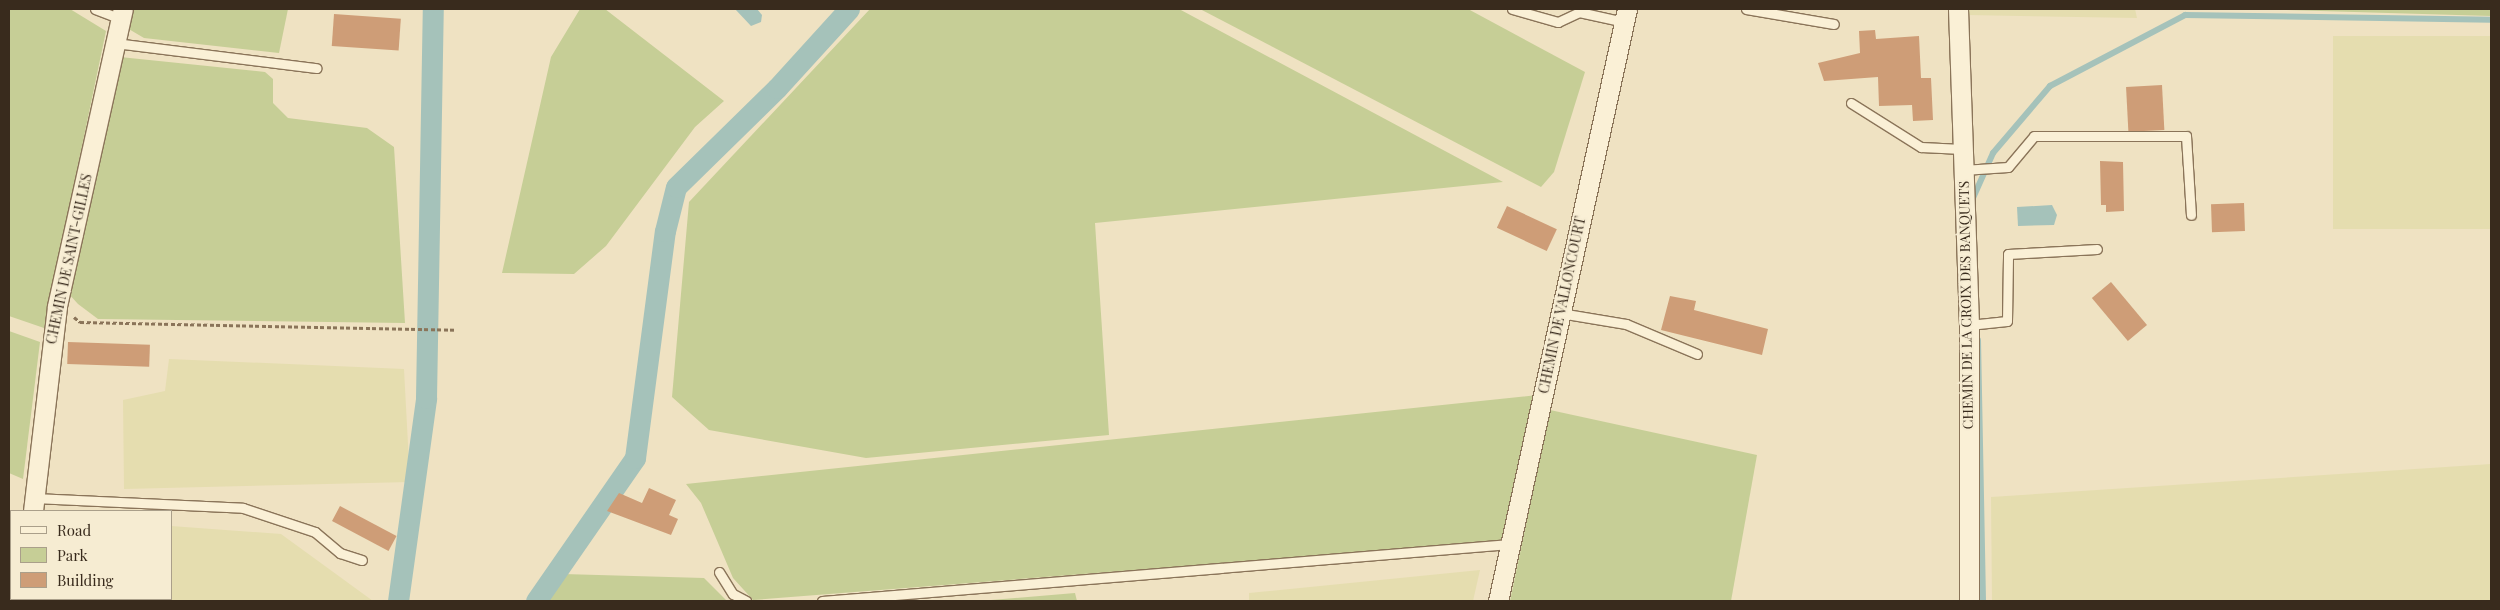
<!DOCTYPE html>
<style>
body{margin:0}
#map{position:relative;width:2500px;height:610px;overflow:hidden;background:#efe2c2;font-family:"Playfair Display",serif}
div>[style]{position:absolute}
.farmland>*{inset:0;background:#e5ddaf;transform-origin:0 0}
.green>*{inset:0;background:#c6ce96}
.water>*{inset:0;background:#a5c2ba}
.stream>*{height:6px;margin:-3px;padding:0 3px;transform-origin:3px;border-radius:3px;background:#a5c2ba}
.canal>*{height:21px;margin:-10.5px;padding:0 10.5px;transform-origin:10.5px;border-radius:10.5px;background:#a5c2ba}
.building>*{inset:0;background:#ce9d77;transform-origin:0 0}
.path>*{height:3px;margin-top:-1.5px;transform-origin:0;background:repeating-linear-gradient(90deg,#8a7459 0 4px,transparent 0 6.5px)}
.roads{filter:drop-shadow(1px 0 #8a7459) drop-shadow(-1px 0 #8a7459) drop-shadow(0 1px #8a7459) drop-shadow(0 -1px #8a7459)}
.lane>*{height:9px;margin:-4.5px;padding:0 4.5px;transform-origin:4.5px;border-radius:4.5px;background:#faf0d6}
.street>*{height:19px;margin:-9.5px;padding:0 9.5px;transform-origin:9.5px;border-radius:9.5px;background:#faf0d6}
span{translate:-50% -50%;white-space:nowrap;text-align:center;line-height:1.15;-webkit-text-stroke:4px #f6ecd2;paint-order:stroke}
.street-label{font-size:14px;color:#392b1d}
.frame{position:absolute;inset:0;border:10px solid #392b1d;pointer-events:none}
.legend{position:absolute;left:10px;top:510px;width:162px;height:90px;box-sizing:border-box;background:#f6ecd2;border:1px solid #aa9f8a;margin:0;padding:6px 9px;list-style:none;font-size:15px;color:#392b1d}
.legend li{display:flex;align-items:center;gap:10px;height:25px}
.legend b{width:25px;border:1px solid #aa9f8a}
</style>
<div id="map">
<div class="farmland">
<i style="clip-path:polygon(1966px 9px,2135px 9px,2137px 18px,1966px 15px)"></i>
<i style="left:2491px;top:36px;width:193px;height:158px;rotate:90deg"></i>
<i style="clip-path:polygon(169px 359px,404px 369px,410px 482px,124px 489px,123px 400px,165px 391px)"></i>
<i style="clip-path:polygon(2491px 464px,2491px 601px,1992px 601px,1991px 497px)"></i>
<i style="clip-path:polygon(171px 526px,281px 534px,373px 601px,57px 601px,171px 599px)"></i>
<i style="clip-path:polygon(1480px 570px,1473px 601px,1249px 601px,1249px 593px)"></i>
</div>
<div class="green">
<i style="clip-path:polygon(9px 9px,70px 9px,106px 31px,44px 328px,9px 316px)"></i>
<i style="clip-path:polygon(131px 9px,288px 9px,279px 53px,144px 38px,127px 28px)"></i>
<i style="clip-path:polygon(580px 9px,605px 9px,724px 101px,695px 127px,606px 246px,574px 274px,502px 273px,551px 57px)"></i>
<i style="clip-path:polygon(870px 9px,1179px 9px,1503px 182px,1095px 223px,1109px 435px,866px 458px,709px 430px,672px 397px,689px 202px)"></i>
<i style="clip-path:polygon(1200px 9px,1468px 9px,1585px 72px,1554px 172px,1541px 187px)"></i>
<i style="clip-path:polygon(2256px 9px,2491px 9px,2491px 16px)"></i>
<i style="clip-path:polygon(120px 57px,265px 72px,273px 79px,273px 103px,288px 118px,367px 128px,394px 147px,405px 323px,98px 319px,78px 304px,68px 293px)"></i>
<i style="clip-path:polygon(9px 331px,40px 342px,23px 479px,9px 473px)"></i>
<i style="clip-path:polygon(1538px 395px,1503px 541px,753px 600px,733px 578px,701px 503px,686px 484px)"></i>
<i style="clip-path:polygon(1550px 410px,1757px 455px,1731px 601px,1510px 601px)"></i>
<i style="clip-path:polygon(563px 574px,704px 578px,727px 601px,543px 601px)"></i>
<i style="clip-path:polygon(1075px 593px,1077px 601px,979px 601px)"></i>
</div>
<div class="water">
<i style="clip-path:polygon(735px 9px,757px 9px,762px 15px,761px 22px,751px 26px)"></i>
<i style="clip-path:polygon(2052px 205px,2057px 215px,2054px 225px,2018px 226px,2017px 207px)"></i>
</div>
<div class="stream">
<i style="left:1973px;top:198px;width:49px;rotate:-66deg"></i>
<i style="left:1993px;top:153px;width:88px;rotate:-49.6deg"></i>
<i style="left:2050px;top:86px;width:153px;rotate:-27.7deg"></i>
<i style="left:2185px;top:15px;width:306px;rotate:0.9deg"></i>
<i style="left:1978px;top:340px;width:261px;rotate:88.9deg"></i>
</div>
<div class="canal">
<i style="left:398px;top:601px;width:205px;rotate:-82.1deg"></i>
<i style="left:426px;top:398px;width:389px;rotate:-89deg"></i>
<i style="left:536px;top:601px;width:174px;rotate:-55.3deg"></i>
<i style="left:635px;top:458px;width:229px;rotate:-82.5deg"></i>
<i style="left:665px;top:231px;width:45px;rotate:-76deg"></i>
<i style="left:676px;top:187px;width:141px;rotate:-44.4deg"></i>
<i style="left:777px;top:88px;width:107px;rotate:-47.7deg"></i>
</div>
<div class="building">
<i style="left:334px;top:14px;width:67px;height:32px;rotate:4deg"></i>
<i style="clip-path:polygon(1875px 30px,1876px 39px,1919px 36px,1921px 78px,1931px 78px,1933px 120px,1913px 121px,1912px 105px,1879px 106px,1878px 77px,1824px 81px,1818px 63px,1860px 53px,1859px 31px)"></i>
<i style="left:2162px;top:85px;width:45px;height:36px;rotate:87deg"></i>
<i style="clip-path:polygon(2100px 161px,2123px 162px,2124px 211px,2106px 212px,2106px 205px,2101px 205px)"></i>
<i style="left:2244px;top:203px;width:28px;height:33px;rotate:88deg"></i>
<i style="left:1507px;top:206px;width:55px;height:24px;rotate:25deg"></i>
<i style="left:2111px;top:282px;width:56px;height:25px;rotate:50deg"></i>
<i style="clip-path:polygon(1670px 296px,1696px 301px,1694px 310px,1768px 329px,1762px 355px,1661px 330px)"></i>
<i style="left:68px;top:342px;width:82px;height:22px;rotate:2deg"></i>
<i style="clip-path:polygon(649px 488px,676px 500px,669px 515px,678px 519px,671px 535px,607px 511px,619px 493px,642px 503px)"></i>
<i style="left:340px;top:506px;width:64px;height:17px;rotate:28deg"></i>
</div>
<div class="path">
<i style="left:74px;top:317px;width:8px;rotate:40deg"></i>
<i style="left:80px;top:322px;width:376px;rotate:1.2deg"></i>
</div>
<div class="roads">
<div class="lane">
<i style="left:95px;top:9px;width:28px;rotate:21deg"></i>
<i style="left:1512px;top:9px;width:48px;rotate:15.8deg"></i>
<i style="left:1558px;top:22px;width:23px;rotate:-25deg"></i>
<i style="left:1579px;top:12px;width:46px;rotate:12.5deg"></i>
<i style="left:1746px;top:9px;width:89px;rotate:9.7deg"></i>
<i style="left:115px;top:43px;width:203px;rotate:7.1deg"></i>
<i style="left:1851px;top:103px;width:83px;rotate:32.2deg"></i>
<i style="left:1921px;top:147px;width:41px;rotate:2.8deg"></i>
<i style="left:1963px;top:170px;width:45px;rotate:-3.8deg"></i>
<i style="left:2008px;top:167px;width:40px;rotate:-50deg"></i>
<i style="left:2034px;top:136px;width:152px"></i>
<i style="left:2186px;top:136px;width:79px;rotate:86.4deg"></i>
<i style="left:1560px;top:313px;width:67px;rotate:9.5deg"></i>
<i style="left:1626px;top:324px;width:77px;rotate:22.9deg"></i>
<i style="left:1969px;top:325px;width:38px;rotate:-6deg"></i>
<i style="left:2007px;top:321px;width:67px;rotate:-89.1deg"></i>
<i style="left:2008px;top:254px;width:89px;rotate:-3.2deg"></i>
<i style="left:34px;top:498px;width:209px;rotate:2.7deg"></i>
<i style="left:243px;top:508px;width:76px;rotate:18.4deg"></i>
<i style="left:315px;top:532px;width:33px;rotate:40deg"></i>
<i style="left:340px;top:553px;width:23px;rotate:18deg"></i>
<i style="left:719px;top:572px;width:26px;rotate:58deg"></i>
<i style="left:733px;top:594px;width:15px;rotate:28deg"></i>
<i style="left:822px;top:601px;width:690px;rotate:-4.74deg"></i>
</div>
<div class="street">
<i style="left:1958px;top:9px;width:316px;rotate:88deg"></i>
<i style="left:1969px;top:325px;width:276px;rotate:90deg"></i>
<i style="left:33px;top:511px;width:206px;rotate:-83.3deg"></i>
<i style="left:57px;top:306px;width:304px;rotate:-77.5deg"></i>
<i style="left:34px;top:599px;width:2px;rotate:90deg"></i>
<i style="left:1498px;top:601px;width:606px;rotate:-77.71deg"></i>
</div>
</div>
<div class="street-label">
<span style="left:69px;top:259px;rotate:-78deg">CHEMIN DE SAINT-GILLES</span>
<span style="left:1562px;top:305px;rotate:-78deg">CHEMIN DE VALLONCOURT</span>
<span style="left:1966px;top:305px;rotate:-91deg">CHEMIN DE LA CROIX DES BANQUETS</span>
</div>
<div class="frame"></div>
<ul class="legend">
<li><b style="height:6px;background:#faf0d6"></b>Road</li>
<li><b style="height:14px;background:#c6ce96"></b>Park</li>
<li><b style="height:14px;background:#ce9d77"></b>Building</li>
</ul>
</div>
